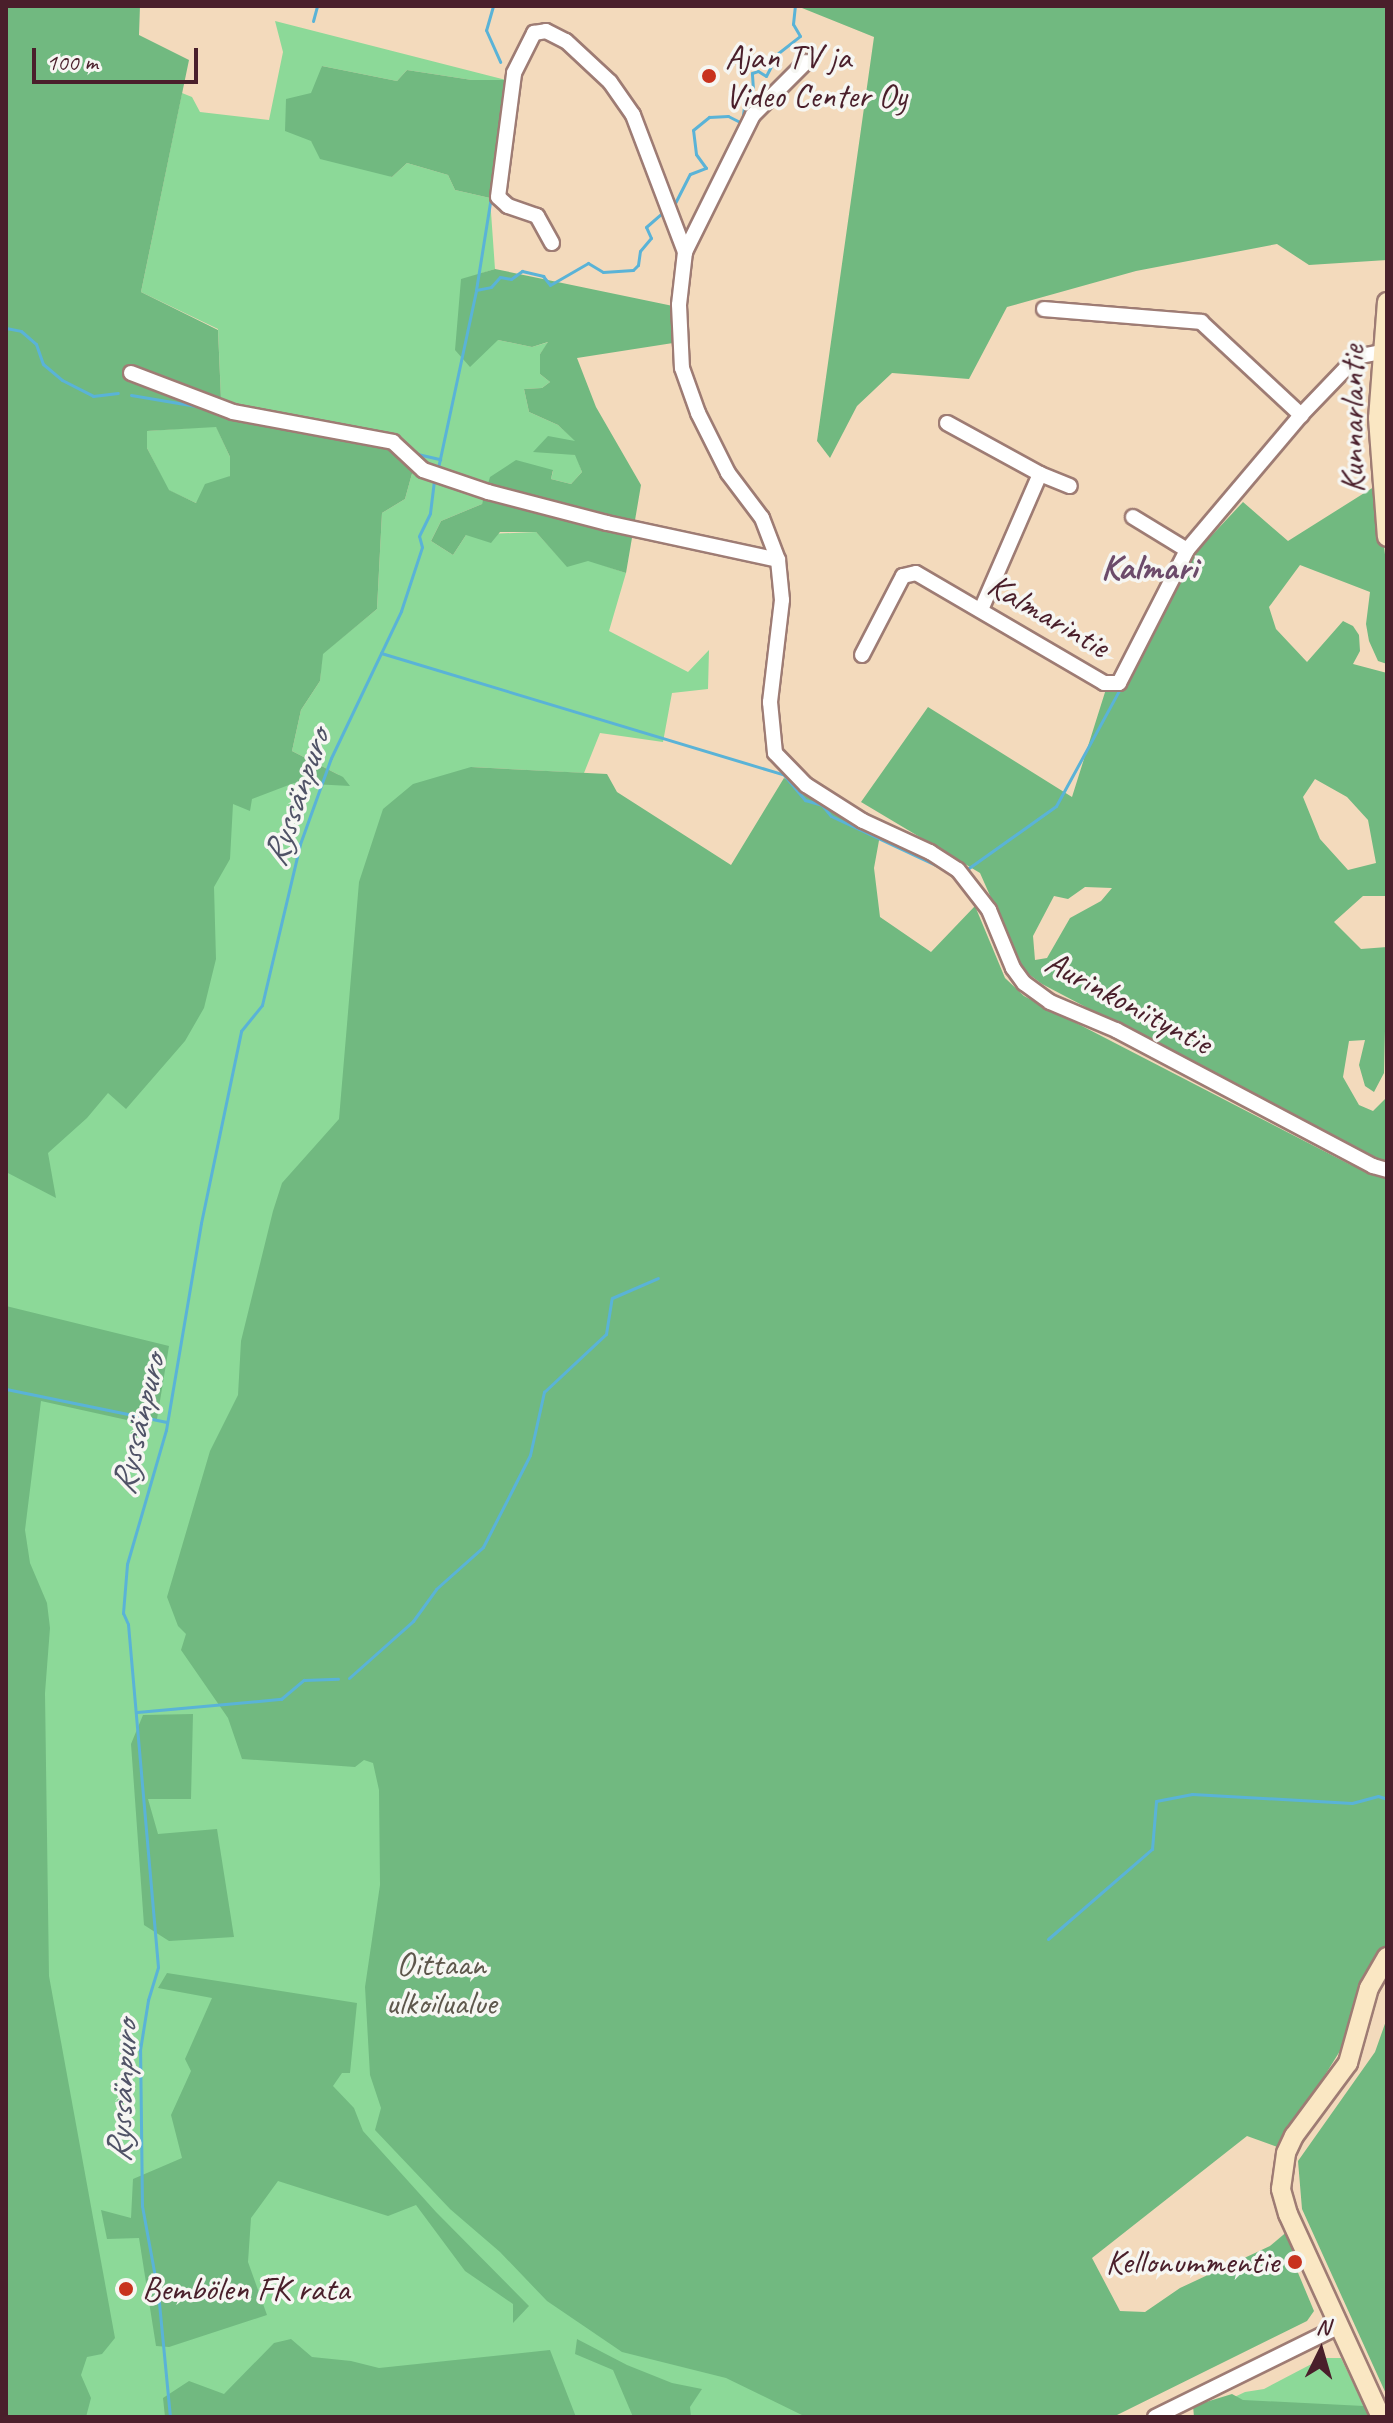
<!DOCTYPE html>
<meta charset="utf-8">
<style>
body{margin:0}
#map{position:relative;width:1393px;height:2423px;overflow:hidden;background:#f3dabc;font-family:Caveat,sans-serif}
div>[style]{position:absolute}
.green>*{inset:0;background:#8cd998}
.forest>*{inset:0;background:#71b980}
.stream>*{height:3px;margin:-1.5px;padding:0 1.5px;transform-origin:1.5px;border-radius:1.5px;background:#5ab3d7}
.roads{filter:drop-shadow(2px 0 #9e7c74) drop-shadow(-2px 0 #9e7c74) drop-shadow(0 2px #9e7c74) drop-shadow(0 -2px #9e7c74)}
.minor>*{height:14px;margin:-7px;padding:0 7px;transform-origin:7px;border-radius:7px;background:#fff}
.secondary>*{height:18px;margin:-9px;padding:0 9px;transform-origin:9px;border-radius:9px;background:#fae7c3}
.dots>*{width:22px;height:22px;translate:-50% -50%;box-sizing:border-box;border:4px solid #f6f6f2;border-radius:50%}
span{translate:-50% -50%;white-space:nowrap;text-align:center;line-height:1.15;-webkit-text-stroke:7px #f6f6f2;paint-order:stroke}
.poi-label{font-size:34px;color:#4a1f2b}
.left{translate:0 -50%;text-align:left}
.right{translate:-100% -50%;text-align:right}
.street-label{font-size:34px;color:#4a1f2b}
.park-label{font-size:34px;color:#5e574c}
.neighbourhood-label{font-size:36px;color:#6c4b6a;font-weight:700}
.water-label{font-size:36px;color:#505367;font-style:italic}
.frame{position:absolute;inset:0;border:8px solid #4a1f2b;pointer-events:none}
.north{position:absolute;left:1281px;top:2311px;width:80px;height:80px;-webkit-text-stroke:6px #f6f6f2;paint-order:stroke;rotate:5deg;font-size:22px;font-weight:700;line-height:32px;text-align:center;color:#4a1f2b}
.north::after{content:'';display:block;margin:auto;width:28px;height:36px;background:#4a1f2b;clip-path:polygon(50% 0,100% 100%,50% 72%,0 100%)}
.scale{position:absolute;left:32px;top:48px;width:166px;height:36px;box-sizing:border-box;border:4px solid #4a1f2b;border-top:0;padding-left:10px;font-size:24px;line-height:28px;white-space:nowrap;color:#4a1f2b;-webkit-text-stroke:6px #f6f6f2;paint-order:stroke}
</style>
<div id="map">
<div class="green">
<i style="clip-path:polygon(6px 6px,80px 6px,192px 761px,339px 775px,292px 751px,301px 710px,320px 681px,322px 654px,377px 609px,382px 513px,405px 499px,413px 470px,487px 495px,482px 504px,441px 521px,431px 541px,453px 555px,466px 535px,536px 532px,567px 566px,588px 560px,626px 573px,609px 631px,688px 672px,709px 650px,708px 689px,672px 693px,663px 742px,600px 733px,584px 773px,471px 767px,1088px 2260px,1093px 2417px,6px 2417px)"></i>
<i style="clip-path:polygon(275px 21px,506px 80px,472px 80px,407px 70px,397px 81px,322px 66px,311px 141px,392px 177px,407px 163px,448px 175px,455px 190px,490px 198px,495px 269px,461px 280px,498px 340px,532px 347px,549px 342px,540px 354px,540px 374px,550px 382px,542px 388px,524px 389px,529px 412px,558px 425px,576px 441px,559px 451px,576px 455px,582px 472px,571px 484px,551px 479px,553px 471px,488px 488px,221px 399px,218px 329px,141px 292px,182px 93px,192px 97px,200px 112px,269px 120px,283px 52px)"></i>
<i style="clip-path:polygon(216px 426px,230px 457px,230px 476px,196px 503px,168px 490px,147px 448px,147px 431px)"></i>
<i style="clip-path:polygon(1323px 2358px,1341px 2358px,1364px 2406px,1359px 2406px,1362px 2417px,1192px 2417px,1245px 2392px,1264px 2389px)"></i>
</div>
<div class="forest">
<i style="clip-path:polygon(evenodd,6px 6px,140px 6px,139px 35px,189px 60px,141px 292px,218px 330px,221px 399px,240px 408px,389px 445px,413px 470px,405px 499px,382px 513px,377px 609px,323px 654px,320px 681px,301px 710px,292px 751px,343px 777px,350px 786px,294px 783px,252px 799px,250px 811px,233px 804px,230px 859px,214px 887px,216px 959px,204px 1008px,185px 1041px,126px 1109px,108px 1093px,87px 1118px,48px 1153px,56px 1198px,6px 1172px,6px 6px,216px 427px,230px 457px,230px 476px,205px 484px,196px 503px,169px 490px,147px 448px,147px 431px,216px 427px)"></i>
<i style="clip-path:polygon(797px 6px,1387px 6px,1387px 260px,1309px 265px,1277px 244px,1136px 271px,1007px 307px,969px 379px,892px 373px,857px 406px,830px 458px,817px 441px,874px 37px)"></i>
<i style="clip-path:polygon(322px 66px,397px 81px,407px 70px,472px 80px,506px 80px,490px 198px,455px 190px,448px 175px,407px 163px,392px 177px,320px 159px,311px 141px,285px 131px,286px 99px,311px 93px)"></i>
<i style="clip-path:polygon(495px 269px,673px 306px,673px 343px,577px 358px,596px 407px,641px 485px,626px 573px,588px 561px,567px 567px,536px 532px,500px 532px,491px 543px,466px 535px,453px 555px,431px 541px,441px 521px,482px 504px,490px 477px,516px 460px,553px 470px,551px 479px,571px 484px,582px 472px,575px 455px,533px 452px,548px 436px,575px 441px,558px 425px,529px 412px,524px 389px,542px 388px,550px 382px,540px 374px,540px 354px,548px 342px,532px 347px,498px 340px,470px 367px,455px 350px,461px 279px)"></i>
<i style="clip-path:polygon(evenodd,1377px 485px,1387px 572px,1387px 664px,1378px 661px,1369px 641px,1366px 624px,1370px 592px,1300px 565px,1269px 607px,1276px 629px,1307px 662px,1343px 621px,1353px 626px,1359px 635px,1360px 651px,1353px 664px,1387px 673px,1387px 896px,1363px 896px,1334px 922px,1361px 949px,1387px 947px,1384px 1073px,1374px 1092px,1365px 1086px,1359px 1065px,1365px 1040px,1349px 1041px,1343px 1077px,1359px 1105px,1373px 1111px,1387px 1097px,1387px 1163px,1378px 1161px,1042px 984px,1023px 970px,980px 873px,861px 802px,928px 707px,1072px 797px,1106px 689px,1125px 682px,1184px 565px,1243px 502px,1288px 541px,1377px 485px,1315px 779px,1347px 797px,1368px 820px,1376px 863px,1348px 870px,1320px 839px,1303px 797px,1315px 779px,1377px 485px,1085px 887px,1112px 888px,1101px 901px,1070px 918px,1047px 958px,1035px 960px,1033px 936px,1054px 896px,1068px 899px,1085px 887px)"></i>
<i style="clip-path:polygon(471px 767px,607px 774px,617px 792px,731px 865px,784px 778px,880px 835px,874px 868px,880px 917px,931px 952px,975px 906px,1005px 978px,1024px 996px,1349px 1164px,1387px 1178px,1387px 1944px,1363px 1986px,1343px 2046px,1280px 2148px,1247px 2136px,1092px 2258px,1120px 2311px,1145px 2312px,1180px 2288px,1270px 2246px,1289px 2230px,1296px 2253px,1291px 2256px,1314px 2311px,1307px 2321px,1113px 2417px,806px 2417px,726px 2378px,622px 2352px,547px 2301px,500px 2252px,450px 2209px,375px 2130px,381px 2108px,370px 2075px,365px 1987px,380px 1885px,379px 1790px,373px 1763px,364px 1760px,355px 1767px,242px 1759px,228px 1718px,181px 1650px,186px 1634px,178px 1626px,167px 1597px,210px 1451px,238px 1395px,241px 1341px,273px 1211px,282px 1183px,339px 1119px,359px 882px,383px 809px,413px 784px)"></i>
<i style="clip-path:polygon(6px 1306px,169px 1346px,157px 1419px,136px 1422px,41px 1401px,25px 1530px,30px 1563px,47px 1603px,50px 1628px,45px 1693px,49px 1976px,115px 2338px,102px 2354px,87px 2357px,81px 2375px,91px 2398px,86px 2417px,6px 2417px)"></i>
<i style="clip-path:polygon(193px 1714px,191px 1799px,148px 1799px,158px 1834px,217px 1829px,234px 1937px,169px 1941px,144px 1925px,131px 1744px,143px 1715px)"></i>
<i style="clip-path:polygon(167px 1973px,357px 2003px,350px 2073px,342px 2073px,333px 2086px,354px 2108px,363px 2131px,436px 2212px,529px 2306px,513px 2323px,513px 2304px,465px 2271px,416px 2205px,388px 2216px,278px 2181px,251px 2218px,248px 2262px,267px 2315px,169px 2347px,156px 2346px,139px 2238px,107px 2239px,101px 2210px,131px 2218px,133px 2179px,182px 2158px,171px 2115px,191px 2071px,185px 2059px,212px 1998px,158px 1988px)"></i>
<i style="clip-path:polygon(1387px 2018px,1387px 2396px,1302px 2209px,1298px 2161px,1375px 2052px)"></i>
<i style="clip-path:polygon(291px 2339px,312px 2357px,351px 2361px,379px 2368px,550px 2350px,576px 2417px,165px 2417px,163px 2398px,189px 2381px,224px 2394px,274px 2343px)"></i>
<i style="clip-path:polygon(577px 2339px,627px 2365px,672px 2383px,702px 2389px,690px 2407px,691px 2417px,633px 2417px,613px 2370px,575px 2354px)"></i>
<i style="clip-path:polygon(1232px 2394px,1243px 2400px,1364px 2406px,1369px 2417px,1194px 2417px,1193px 2406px)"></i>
</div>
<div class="stream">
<i style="left:493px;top:6px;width:25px;rotate:106deg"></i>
<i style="left:486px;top:30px;width:35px;rotate:66deg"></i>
<i style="left:313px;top:21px;width:16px;rotate:-75deg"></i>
<i style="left:673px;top:207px;width:37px;rotate:-63deg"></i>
<i style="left:690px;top:174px;width:17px;rotate:-21deg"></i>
<i style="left:706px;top:168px;width:17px;rotate:-126deg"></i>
<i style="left:696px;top:154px;width:24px;rotate:-97deg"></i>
<i style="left:693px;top:130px;width:21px;rotate:-39deg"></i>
<i style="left:709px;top:117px;width:19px;rotate:-3deg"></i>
<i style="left:728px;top:116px;width:16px;rotate:27deg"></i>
<i style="left:742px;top:123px;width:17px;rotate:-83deg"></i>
<i style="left:744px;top:106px;width:19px;rotate:-62deg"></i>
<i style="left:753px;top:89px;width:16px;rotate:-94deg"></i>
<i style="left:752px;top:73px;width:6px;rotate:-18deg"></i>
<i style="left:758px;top:71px;width:9px;rotate:32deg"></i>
<i style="left:766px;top:76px;width:25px;rotate:-63deg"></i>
<i style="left:777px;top:54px;width:29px;rotate:-38deg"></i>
<i style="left:800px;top:36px;width:14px;rotate:-120deg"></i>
<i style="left:793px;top:24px;width:18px;rotate:-84deg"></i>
<i style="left:476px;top:290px;width:107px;rotate:-80.9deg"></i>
<i style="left:6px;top:328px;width:15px;rotate:11deg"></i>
<i style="left:21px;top:331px;width:20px;rotate:41deg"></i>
<i style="left:36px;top:344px;width:21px;rotate:71deg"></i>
<i style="left:43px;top:364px;width:25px;rotate:40deg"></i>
<i style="left:62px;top:380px;width:35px;rotate:27deg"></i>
<i style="left:93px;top:396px;width:25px;rotate:-7deg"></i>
<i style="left:131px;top:395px;width:72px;rotate:9.6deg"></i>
<i style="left:413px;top:453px;width:28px;rotate:13deg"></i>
<i style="left:438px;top:468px;width:182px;rotate:-77.9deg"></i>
<i style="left:476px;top:290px;width:15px;rotate:-11deg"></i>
<i style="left:491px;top:287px;width:13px;rotate:-48deg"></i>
<i style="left:500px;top:277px;width:11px;rotate:10deg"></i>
<i style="left:511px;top:279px;width:14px;rotate:-36deg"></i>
<i style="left:522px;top:271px;width:22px;rotate:13deg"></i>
<i style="left:543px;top:276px;width:11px;rotate:52deg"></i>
<i style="left:550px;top:285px;width:44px;rotate:-30.1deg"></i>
<i style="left:588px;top:263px;width:17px;rotate:31deg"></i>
<i style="left:603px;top:272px;width:30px;rotate:-4deg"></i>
<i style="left:633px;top:270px;width:7px;rotate:-45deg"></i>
<i style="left:638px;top:265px;width:14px;rotate:-82deg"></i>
<i style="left:640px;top:251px;width:17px;rotate:-50deg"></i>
<i style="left:651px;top:238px;width:12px;rotate:-114deg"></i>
<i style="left:646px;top:227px;width:23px;rotate:-41deg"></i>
<i style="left:381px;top:653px;width:421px;rotate:16.8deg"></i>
<i style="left:784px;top:775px;width:33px;rotate:50deg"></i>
<i style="left:805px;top:800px;width:18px;rotate:16deg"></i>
<i style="left:822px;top:805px;width:14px;rotate:51deg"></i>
<i style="left:831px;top:816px;width:123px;rotate:25.1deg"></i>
<i style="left:966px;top:870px;width:110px;rotate:-35.4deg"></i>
<i style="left:1056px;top:806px;width:136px;rotate:-61.4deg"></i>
<i style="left:6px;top:1389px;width:164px;rotate:11.6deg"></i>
<i style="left:349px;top:1678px;width:86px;rotate:-41.7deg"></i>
<i style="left:413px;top:1621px;width:39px;rotate:-54deg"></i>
<i style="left:436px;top:1589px;width:63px;rotate:-41.8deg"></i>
<i style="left:483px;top:1547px;width:103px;rotate:-62.9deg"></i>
<i style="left:530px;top:1455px;width:65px;rotate:-77.5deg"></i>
<i style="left:544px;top:1392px;width:85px;rotate:-43.1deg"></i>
<i style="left:606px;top:1334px;width:36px;rotate:-81deg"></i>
<i style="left:612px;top:1298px;width:50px;rotate:-23.5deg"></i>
<i style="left:137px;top:1712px;width:145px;rotate:-5.2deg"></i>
<i style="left:281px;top:1699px;width:30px;rotate:-40deg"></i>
<i style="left:304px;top:1680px;width:34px;rotate:-2deg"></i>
<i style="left:1048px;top:1939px;width:138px;rotate:-40.9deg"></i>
<i style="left:1152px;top:1849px;width:48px;rotate:-85.2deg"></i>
<i style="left:1156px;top:1801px;width:37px;rotate:-11deg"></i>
<i style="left:1192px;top:1794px;width:160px;rotate:3.2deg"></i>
<i style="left:1352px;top:1803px;width:27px;rotate:-15deg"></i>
<i style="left:1378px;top:1796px;width:9px;rotate:18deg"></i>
<i style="left:170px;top:2417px;width:125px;rotate:-95.5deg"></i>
<i style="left:158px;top:2293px;width:88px;rotate:-100.4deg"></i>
<i style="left:142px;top:2206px;width:156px;rotate:-90.7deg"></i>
<i style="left:140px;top:2050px;width:51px;rotate:-80.9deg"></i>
<i style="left:148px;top:2000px;width:34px;rotate:-73deg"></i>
<i style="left:158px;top:1967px;width:344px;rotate:-95deg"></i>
<i style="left:128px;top:1624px;width:12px;rotate:-114deg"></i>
<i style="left:123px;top:1613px;width:49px;rotate:-85.3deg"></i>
<i style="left:127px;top:1564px;width:140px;rotate:-73.8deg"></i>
<i style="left:166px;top:1430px;width:210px;rotate:-80.4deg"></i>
<i style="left:201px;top:1223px;width:196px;rotate:-78.2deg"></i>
<i style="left:241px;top:1031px;width:33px;rotate:-51deg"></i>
<i style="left:262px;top:1005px;width:165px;rotate:-76.7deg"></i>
<i style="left:300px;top:844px;width:91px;rotate:-70.2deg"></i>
<i style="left:331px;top:758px;width:163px;rotate:-64.5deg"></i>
<i style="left:401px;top:611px;width:67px;rotate:-71.8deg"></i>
<i style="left:422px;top:547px;width:11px;rotate:-105deg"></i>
<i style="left:419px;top:536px;width:25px;rotate:-64deg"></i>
<i style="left:430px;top:513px;width:33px;rotate:-83deg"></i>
</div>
<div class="roads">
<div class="minor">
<i style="left:552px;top:243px;width:31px;rotate:-119deg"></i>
<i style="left:537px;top:216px;width:31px;rotate:-161deg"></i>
<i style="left:508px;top:206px;width:13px;rotate:-138deg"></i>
<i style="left:498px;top:197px;width:125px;rotate:-82.6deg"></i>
<i style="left:514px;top:73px;width:45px;rotate:-63.4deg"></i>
<i style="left:534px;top:33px;width:12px;rotate:-9deg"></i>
<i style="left:546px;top:31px;width:22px;rotate:27deg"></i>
<i style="left:566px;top:41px;width:60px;rotate:43deg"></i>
<i style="left:610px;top:82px;width:40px;rotate:55.1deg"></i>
<i style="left:633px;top:115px;width:147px;rotate:69.2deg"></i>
<i style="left:685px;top:252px;width:53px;rotate:96.5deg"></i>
<i style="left:679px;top:305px;width:63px;rotate:87.3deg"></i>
<i style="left:682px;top:368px;width:48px;rotate:70.4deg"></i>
<i style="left:698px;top:413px;width:67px;rotate:63.4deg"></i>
<i style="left:728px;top:473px;width:56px;rotate:52.9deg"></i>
<i style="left:762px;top:518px;width:45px;rotate:69.1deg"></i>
<i style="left:778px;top:560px;width:40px;rotate:84.3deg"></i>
<i style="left:782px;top:600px;width:103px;rotate:96.7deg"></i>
<i style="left:770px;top:702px;width:51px;rotate:84.4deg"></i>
<i style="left:775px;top:753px;width:45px;rotate:45.9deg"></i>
<i style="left:806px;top:785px;width:67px;rotate:32.3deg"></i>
<i style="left:863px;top:821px;width:74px;rotate:24.8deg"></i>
<i style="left:930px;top:852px;width:33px;rotate:33deg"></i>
<i style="left:958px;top:870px;width:51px;rotate:52.2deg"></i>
<i style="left:989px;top:910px;width:63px;rotate:67.5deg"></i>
<i style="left:1013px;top:968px;width:19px;rotate:54deg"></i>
<i style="left:1024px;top:983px;width:32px;rotate:36deg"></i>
<i style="left:1050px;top:1002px;width:72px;rotate:23deg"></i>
<i style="left:1116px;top:1030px;width:291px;rotate:27.9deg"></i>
<i style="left:1373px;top:1166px;width:15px;rotate:16deg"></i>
<i style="left:685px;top:252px;width:153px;rotate:-63.6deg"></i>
<i style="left:753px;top:115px;width:75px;rotate:-45deg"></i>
<i style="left:1044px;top:309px;width:158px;rotate:4.7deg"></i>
<i style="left:1201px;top:322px;width:137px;rotate:42.9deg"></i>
<i style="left:131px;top:373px;width:109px;rotate:20.9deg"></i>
<i style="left:233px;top:412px;width:163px;rotate:10.6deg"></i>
<i style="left:393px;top:442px;width:41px;rotate:43deg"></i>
<i style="left:423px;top:470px;width:69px;rotate:18.7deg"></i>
<i style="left:488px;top:492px;width:123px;rotate:14.6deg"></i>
<i style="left:607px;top:523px;width:175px;rotate:12.2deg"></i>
<i style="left:947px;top:423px;width:106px;rotate:28.7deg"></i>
<i style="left:1040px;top:474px;width:148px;rotate:113.5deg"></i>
<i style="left:1040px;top:474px;width:32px;rotate:22deg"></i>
<i style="left:1133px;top:517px;width:63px;rotate:31.4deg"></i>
<i style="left:862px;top:655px;width:89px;rotate:-62.6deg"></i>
<i style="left:903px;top:576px;width:13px;rotate:-13deg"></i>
<i style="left:916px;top:573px;width:218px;rotate:30.3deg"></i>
<i style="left:1104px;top:683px;width:15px"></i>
<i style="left:1119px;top:683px;width:149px;rotate:-62.9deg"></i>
<i style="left:1187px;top:550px;width:177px;rotate:-49.8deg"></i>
<i style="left:1301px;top:415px;width:65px;rotate:-46.2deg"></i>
<i style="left:1346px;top:368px;width:19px;rotate:-39deg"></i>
<i style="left:1361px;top:356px;width:20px;rotate:-11deg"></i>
<i style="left:1155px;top:2417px;width:206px;rotate:-26.2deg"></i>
</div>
<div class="secondary">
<i style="left:1387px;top:302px;width:116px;rotate:94.4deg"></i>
<i style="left:1378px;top:418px;width:119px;rotate:85.7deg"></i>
<i style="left:1381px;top:2417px;width:223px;rotate:-114.6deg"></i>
<i style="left:1288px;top:2214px;width:26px;rotate:-106deg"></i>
<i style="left:1281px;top:2189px;width:36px;rotate:-82deg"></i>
<i style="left:1286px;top:2153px;width:19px;rotate:-65deg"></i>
<i style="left:1294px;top:2136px;width:91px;rotate:-53.5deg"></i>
<i style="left:1348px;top:2063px;width:78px;rotate:-74.4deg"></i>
<i style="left:1369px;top:1988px;width:36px;rotate:-60deg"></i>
</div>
</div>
<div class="dots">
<i style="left:709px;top:76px;background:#c8321e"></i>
<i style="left:1295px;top:2262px;background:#c8321e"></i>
<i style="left:126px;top:2289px;background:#c8321e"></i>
</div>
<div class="poi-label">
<span class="left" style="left:725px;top:76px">Ajan TV ja<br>Video Center Oy</span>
<span class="right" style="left:1279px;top:2262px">Kellonummentie</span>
<span class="left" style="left:142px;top:2289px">Bembölen FK rata</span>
</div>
<div class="street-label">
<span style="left:1352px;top:419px;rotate:-90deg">Kunnarlantie</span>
<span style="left:1049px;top:615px;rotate:30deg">Kalmarintie</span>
<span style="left:1129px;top:1002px;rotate:28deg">Aurinkoniityntie</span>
</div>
<div class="park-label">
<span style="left:441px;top:1983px">Oittaan<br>ulkoilualue</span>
</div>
<div class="neighbourhood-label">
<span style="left:1149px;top:568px">Kalmari</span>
</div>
<div class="water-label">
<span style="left:296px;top:798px;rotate:-71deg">Ryssänpuro</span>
<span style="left:138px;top:1425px;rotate:-77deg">Ryssänpuro</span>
<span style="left:122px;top:2092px;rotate:-87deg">Ryssänpuro</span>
</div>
<div class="frame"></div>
<div class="north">N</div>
<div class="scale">100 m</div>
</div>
